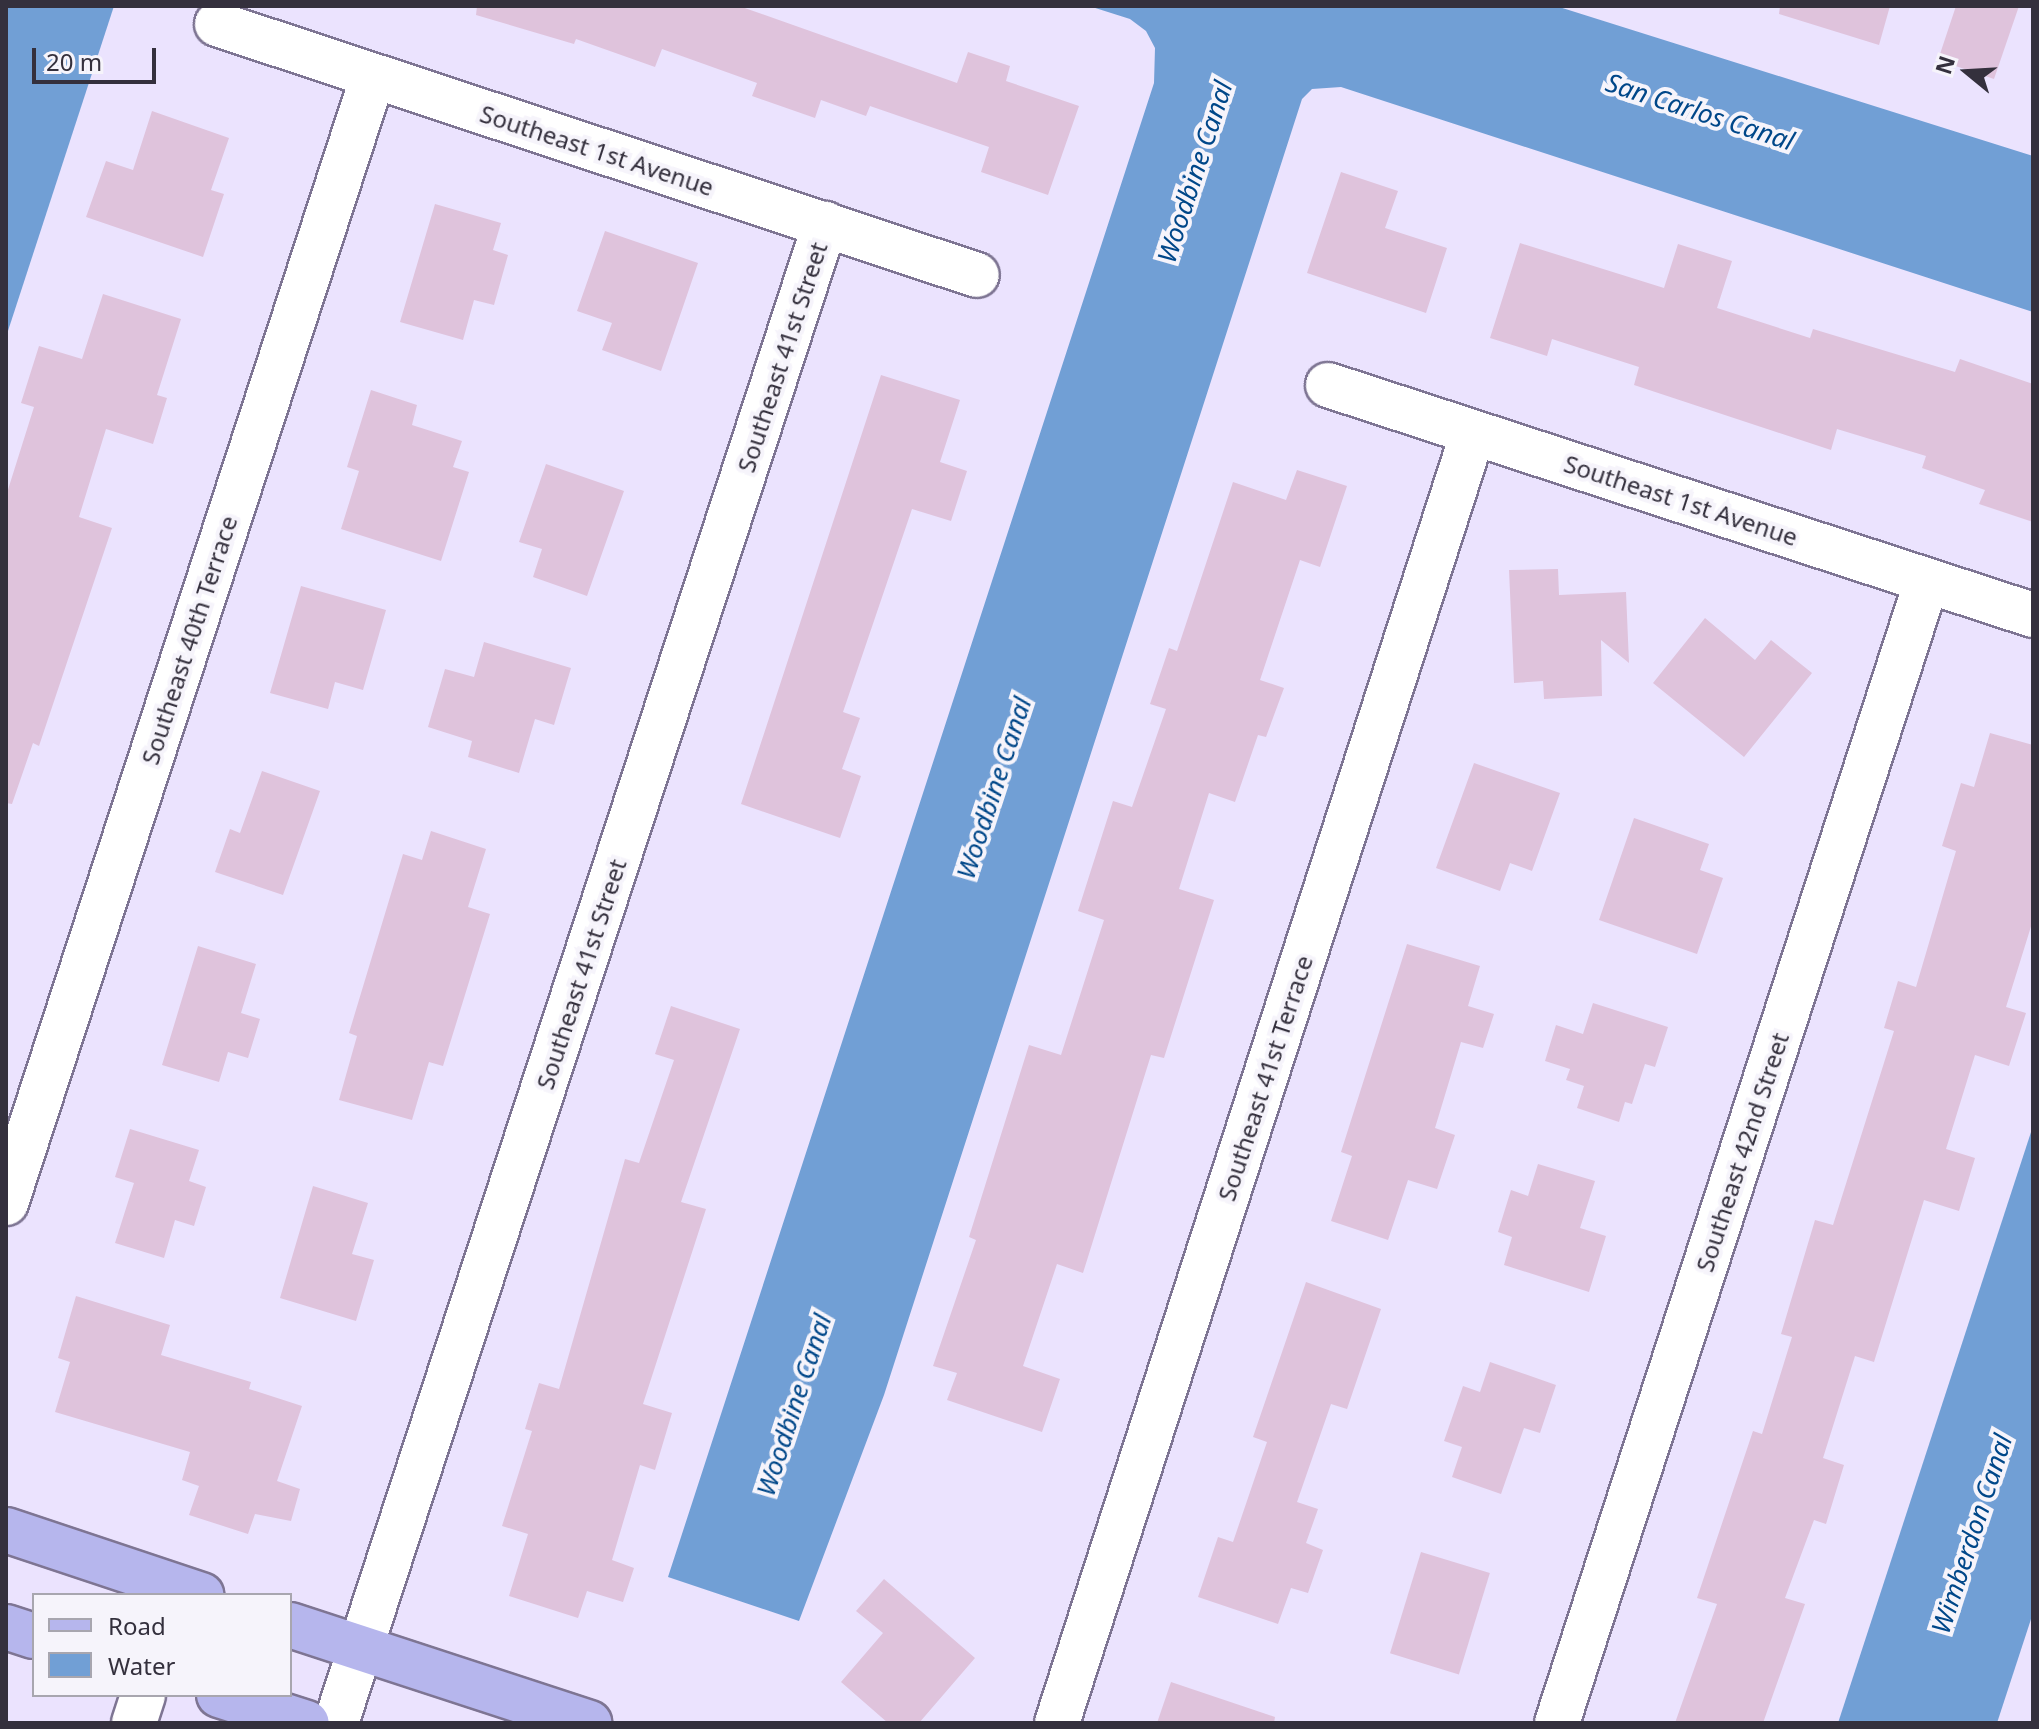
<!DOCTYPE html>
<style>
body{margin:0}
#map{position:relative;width:2039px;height:1729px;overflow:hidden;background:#ebe3fe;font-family:"Noto Sans",sans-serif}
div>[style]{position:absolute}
.water>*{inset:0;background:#719fd5}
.building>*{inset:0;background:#dfc3dc;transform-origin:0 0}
.roads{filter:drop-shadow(2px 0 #7e7593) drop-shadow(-2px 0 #7e7593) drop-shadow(0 2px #7e7593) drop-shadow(0 -2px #7e7593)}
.minor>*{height:44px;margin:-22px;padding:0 22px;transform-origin:22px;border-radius:22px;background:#fff}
.major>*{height:44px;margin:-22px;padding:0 22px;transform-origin:22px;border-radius:22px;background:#b6b6ed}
span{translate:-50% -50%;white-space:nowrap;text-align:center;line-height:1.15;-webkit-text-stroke:8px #f6f4fb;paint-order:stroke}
.street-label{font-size:24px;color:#34303d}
.water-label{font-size:26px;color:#004789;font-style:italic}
.frame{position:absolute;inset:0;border:8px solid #34303d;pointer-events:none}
.legend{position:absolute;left:32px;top:1593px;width:260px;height:104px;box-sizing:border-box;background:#f6f4fb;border:2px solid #a8a6af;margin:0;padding:10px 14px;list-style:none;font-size:24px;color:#34303d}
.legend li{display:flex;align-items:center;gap:16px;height:40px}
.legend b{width:40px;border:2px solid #a8a6af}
.north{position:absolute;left:1927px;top:32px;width:80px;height:80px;-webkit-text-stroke:6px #f6f4fb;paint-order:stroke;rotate:288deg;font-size:22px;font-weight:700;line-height:32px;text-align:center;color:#34303d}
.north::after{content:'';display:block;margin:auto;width:28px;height:36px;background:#34303d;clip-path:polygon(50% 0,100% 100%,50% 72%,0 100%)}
.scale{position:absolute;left:32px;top:48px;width:124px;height:36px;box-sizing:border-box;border:4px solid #34303d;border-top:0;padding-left:10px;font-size:24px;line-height:28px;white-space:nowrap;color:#34303d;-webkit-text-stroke:6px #f6f4fb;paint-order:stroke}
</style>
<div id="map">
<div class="water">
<i style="clip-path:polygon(6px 6px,114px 6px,6px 337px)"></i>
<i style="clip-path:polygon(1089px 6px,1556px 6px,2033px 156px,2033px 312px,1341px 87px,1312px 89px,1302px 99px,884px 1395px,799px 1621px,668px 1577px,1154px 83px,1155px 48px,1146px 31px,1130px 19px)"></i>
<i style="clip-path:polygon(2033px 1126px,2033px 1613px,1997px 1723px,1838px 1723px)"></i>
</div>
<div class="building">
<i style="clip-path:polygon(477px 6px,739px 6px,957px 83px,968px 52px,1010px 66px,1006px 81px,1079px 106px,1048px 195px,981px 172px,989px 147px,870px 106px,866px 116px,821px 100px,815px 118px,752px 96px,757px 83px,662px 49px,655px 67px,576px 39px,574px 44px,476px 15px)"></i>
<i style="clip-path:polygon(1780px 6px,1890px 6px,1879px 45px,1779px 14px)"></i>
<i style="clip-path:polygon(1956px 6px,2019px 6px,1994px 79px,1938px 60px)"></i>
<i style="clip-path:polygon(152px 111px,229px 138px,211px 190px,224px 194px,203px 257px,86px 217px,106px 161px,133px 170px)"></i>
<i style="clip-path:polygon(1341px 172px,1398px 191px,1385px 228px,1447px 248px,1426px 313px,1307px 273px)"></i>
<i style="clip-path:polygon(435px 204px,501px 223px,493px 250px,508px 255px,494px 305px,474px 300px,463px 340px,400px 322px)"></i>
<i style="clip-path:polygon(605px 231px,698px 263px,661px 371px,602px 350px,612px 323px,577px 311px)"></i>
<i style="clip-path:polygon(1520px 243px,1664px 288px,1678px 244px,1732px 261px,1717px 308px,1810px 338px,1813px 329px,1955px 372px,1960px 359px,2033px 384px,2033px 522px,1979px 504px,1985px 490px,1922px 468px,1926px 456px,1837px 429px,1831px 450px,1634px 385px,1639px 367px,1552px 339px,1547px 356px,1490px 338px)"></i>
<i style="clip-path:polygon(103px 294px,181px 319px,157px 395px,167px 398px,153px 444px,106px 429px,79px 517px,112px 528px,39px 746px,33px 743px,12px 804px,6px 803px,6px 496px,34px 407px,21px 403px,39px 346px,82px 359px)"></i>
<i style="clip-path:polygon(881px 375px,960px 400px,940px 462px,967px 471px,951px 521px,912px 509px,843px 712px,860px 718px,842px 769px,861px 776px,840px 838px,741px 804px)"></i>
<i style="clip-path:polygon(371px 390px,417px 405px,412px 425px,462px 441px,453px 467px,469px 472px,441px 561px,341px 529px,359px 471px,347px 467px)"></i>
<i style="clip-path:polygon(546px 464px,624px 491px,587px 596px,533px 577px,542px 549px,519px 542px)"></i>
<i style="clip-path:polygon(1297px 470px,1347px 486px,1320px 567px,1300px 560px,1260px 680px,1284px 688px,1266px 737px,1258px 735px,1235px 802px,1209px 793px,1179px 889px,1214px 900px,1164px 1058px,1151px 1055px,1083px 1273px,1057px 1264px,1023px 1366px,1060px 1379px,1042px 1432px,947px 1400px,957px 1373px,933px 1366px,976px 1240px,969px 1237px,1029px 1045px,1061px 1055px,1104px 920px,1078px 911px,1113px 801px,1132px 807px,1166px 709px,1150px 704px,1169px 648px,1177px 651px,1233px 482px,1286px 500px)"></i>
<i style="clip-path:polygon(1558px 569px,1559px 595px,1626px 592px,1629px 663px,1601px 640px,1602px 696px,1544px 699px,1543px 681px,1514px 683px,1509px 570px)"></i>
<i style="clip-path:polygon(301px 586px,386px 610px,363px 690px,335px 682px,328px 709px,270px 693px)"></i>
<i style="clip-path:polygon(1705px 618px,1755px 660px,1771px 640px,1812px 673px,1744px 757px,1653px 683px)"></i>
<i style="clip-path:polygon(484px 642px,571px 668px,554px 725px,535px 719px,519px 773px,468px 757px,472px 741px,428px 727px,445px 669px,474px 677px)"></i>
<i style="clip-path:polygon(1990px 733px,2033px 745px,2033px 920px,2006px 1007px,2026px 1013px,2009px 1066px,1975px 1055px,1946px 1149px,1975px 1158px,1959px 1211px,1924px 1200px,1874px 1362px,1855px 1356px,1823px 1458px,1844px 1465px,1826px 1524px,1814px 1520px,1785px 1598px,1805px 1604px,1763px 1723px,1675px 1723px,1717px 1604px,1697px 1598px,1753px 1431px,1762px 1434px,1792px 1337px,1781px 1334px,1815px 1220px,1833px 1225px,1894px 1031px,1884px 1028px,1898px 981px,1916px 987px,1956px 851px,1942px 846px,1961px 783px,1974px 787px)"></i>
<i style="clip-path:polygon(1474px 763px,1560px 793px,1532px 871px,1510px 863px,1500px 891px,1436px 868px)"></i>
<i style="clip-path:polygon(262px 771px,320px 791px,283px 895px,215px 872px,230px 829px,240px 833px)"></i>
<i style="clip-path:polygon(1634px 818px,1709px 844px,1700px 870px,1723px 878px,1697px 954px,1599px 920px)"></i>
<i style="clip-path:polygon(431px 831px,486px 849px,468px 907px,490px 914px,443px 1066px,429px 1062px,412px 1120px,339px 1100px,357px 1036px,349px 1033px,403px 854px,422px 860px)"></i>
<i style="clip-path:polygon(1407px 944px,1480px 966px,1468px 1006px,1494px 1014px,1483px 1048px,1461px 1042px,1435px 1128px,1455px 1135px,1437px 1189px,1408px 1180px,1388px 1240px,1331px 1221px,1352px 1156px,1341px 1152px)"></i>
<i style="clip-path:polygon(198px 946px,256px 964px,241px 1013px,260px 1019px,248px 1058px,228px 1052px,219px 1082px,162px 1065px)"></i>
<i style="clip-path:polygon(1593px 1003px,1668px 1027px,1655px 1067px,1645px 1064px,1632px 1104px,1625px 1102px,1619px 1122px,1577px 1108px,1584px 1086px,1566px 1080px,1570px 1069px,1545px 1061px,1556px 1025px,1583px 1034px)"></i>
<i style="clip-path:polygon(671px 1006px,740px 1029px,681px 1202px,706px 1209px,643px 1404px,672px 1413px,655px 1470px,640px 1465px,612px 1560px,634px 1568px,623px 1602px,587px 1591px,578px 1618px,509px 1596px,528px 1534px,502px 1526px,532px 1431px,525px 1429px,539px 1383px,559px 1389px,625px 1159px,639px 1163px,674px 1060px,655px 1054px)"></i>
<i style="clip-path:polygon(130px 1129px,199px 1150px,189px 1181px,206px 1187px,194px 1226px,175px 1220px,164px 1258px,115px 1243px,134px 1183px,115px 1177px)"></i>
<i style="clip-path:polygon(1538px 1164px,1595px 1181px,1580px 1228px,1606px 1236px,1589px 1292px,1504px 1265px,1512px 1237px,1498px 1232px,1511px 1190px,1528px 1196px)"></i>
<i style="clip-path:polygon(313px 1186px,368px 1203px,352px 1254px,374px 1260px,356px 1321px,280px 1298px)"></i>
<i style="clip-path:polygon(1306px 1282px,1381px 1309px,1347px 1409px,1331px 1404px,1297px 1502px,1318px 1509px,1306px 1543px,1323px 1550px,1308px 1593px,1291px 1588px,1278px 1624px,1198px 1597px,1218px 1537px,1233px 1542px,1267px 1442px,1253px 1437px)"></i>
<i style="clip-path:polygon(76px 1296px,170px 1325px,161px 1355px,251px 1382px,249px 1389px,302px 1406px,277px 1481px,300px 1489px,291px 1521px,255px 1514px,248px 1534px,189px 1515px,199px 1486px,182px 1480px,190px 1452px,55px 1412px,70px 1362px,58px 1358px)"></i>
<i style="clip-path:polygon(1490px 1362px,1556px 1385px,1540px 1433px,1524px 1428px,1501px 1494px,1452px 1477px,1462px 1447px,1444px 1441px,1463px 1386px,1480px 1392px)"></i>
<i style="left:1421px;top:1552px;width:72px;height:106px;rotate:17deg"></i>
<i style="clip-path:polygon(884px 1579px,975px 1658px,919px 1723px,888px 1723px,841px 1682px,883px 1633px,856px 1611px)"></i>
<i style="clip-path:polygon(1171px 1682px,1275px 1717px,1274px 1723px,1157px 1723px)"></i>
</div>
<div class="roads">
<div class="minor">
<i style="left:217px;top:24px;width:800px;rotate:18.28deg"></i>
<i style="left:1328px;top:385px;width:742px;rotate:18.07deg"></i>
<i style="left:6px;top:1203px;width:1185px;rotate:-71.96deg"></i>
<i style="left:134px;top:1723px;width:29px;rotate:-72deg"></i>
<i style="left:336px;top:1723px;width:1577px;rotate:-71.93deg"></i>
<i style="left:1057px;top:1723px;width:1355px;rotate:-72.13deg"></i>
<i style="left:1557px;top:1723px;width:1201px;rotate:-72.06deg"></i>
</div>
<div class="major">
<i style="left:6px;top:1530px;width:206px;rotate:18.4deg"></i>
<i style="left:290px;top:1625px;width:315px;rotate:18.1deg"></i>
<i style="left:6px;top:1627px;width:29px;rotate:18deg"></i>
<i style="left:219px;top:1695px;width:92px;rotate:17.7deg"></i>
</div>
</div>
<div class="street-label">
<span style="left:597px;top:150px;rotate:18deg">Southeast 1st Avenue</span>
<span style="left:782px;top:357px;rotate:-72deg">Southeast 41st Street</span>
<span style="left:1681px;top:500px;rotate:18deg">Southeast 1st Avenue</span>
<span style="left:189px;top:640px;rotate:-72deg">Southeast 40th Terrace</span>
<span style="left:581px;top:974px;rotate:-72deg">Southeast 41st Street</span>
<span style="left:1265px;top:1078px;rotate:-72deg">Southeast 41st Terrace</span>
<span style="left:1742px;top:1152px;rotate:-72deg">Southeast 42nd Street</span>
</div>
<div class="water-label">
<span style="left:1700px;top:112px;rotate:18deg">San Carlos Canal</span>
<span style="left:1195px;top:172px;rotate:-72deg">Woodbine Canal</span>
<span style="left:994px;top:788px;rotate:-72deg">Woodbine Canal</span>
<span style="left:794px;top:1405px;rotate:-72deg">Woodbine Canal</span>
<span style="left:1972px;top:1534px;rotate:-72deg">Wimberdon Canal</span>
</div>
<div class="frame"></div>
<ul class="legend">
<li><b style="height:10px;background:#b6b6ed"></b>Road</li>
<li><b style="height:22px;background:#719fd5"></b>Water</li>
</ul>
<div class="north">N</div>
<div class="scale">20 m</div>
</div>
